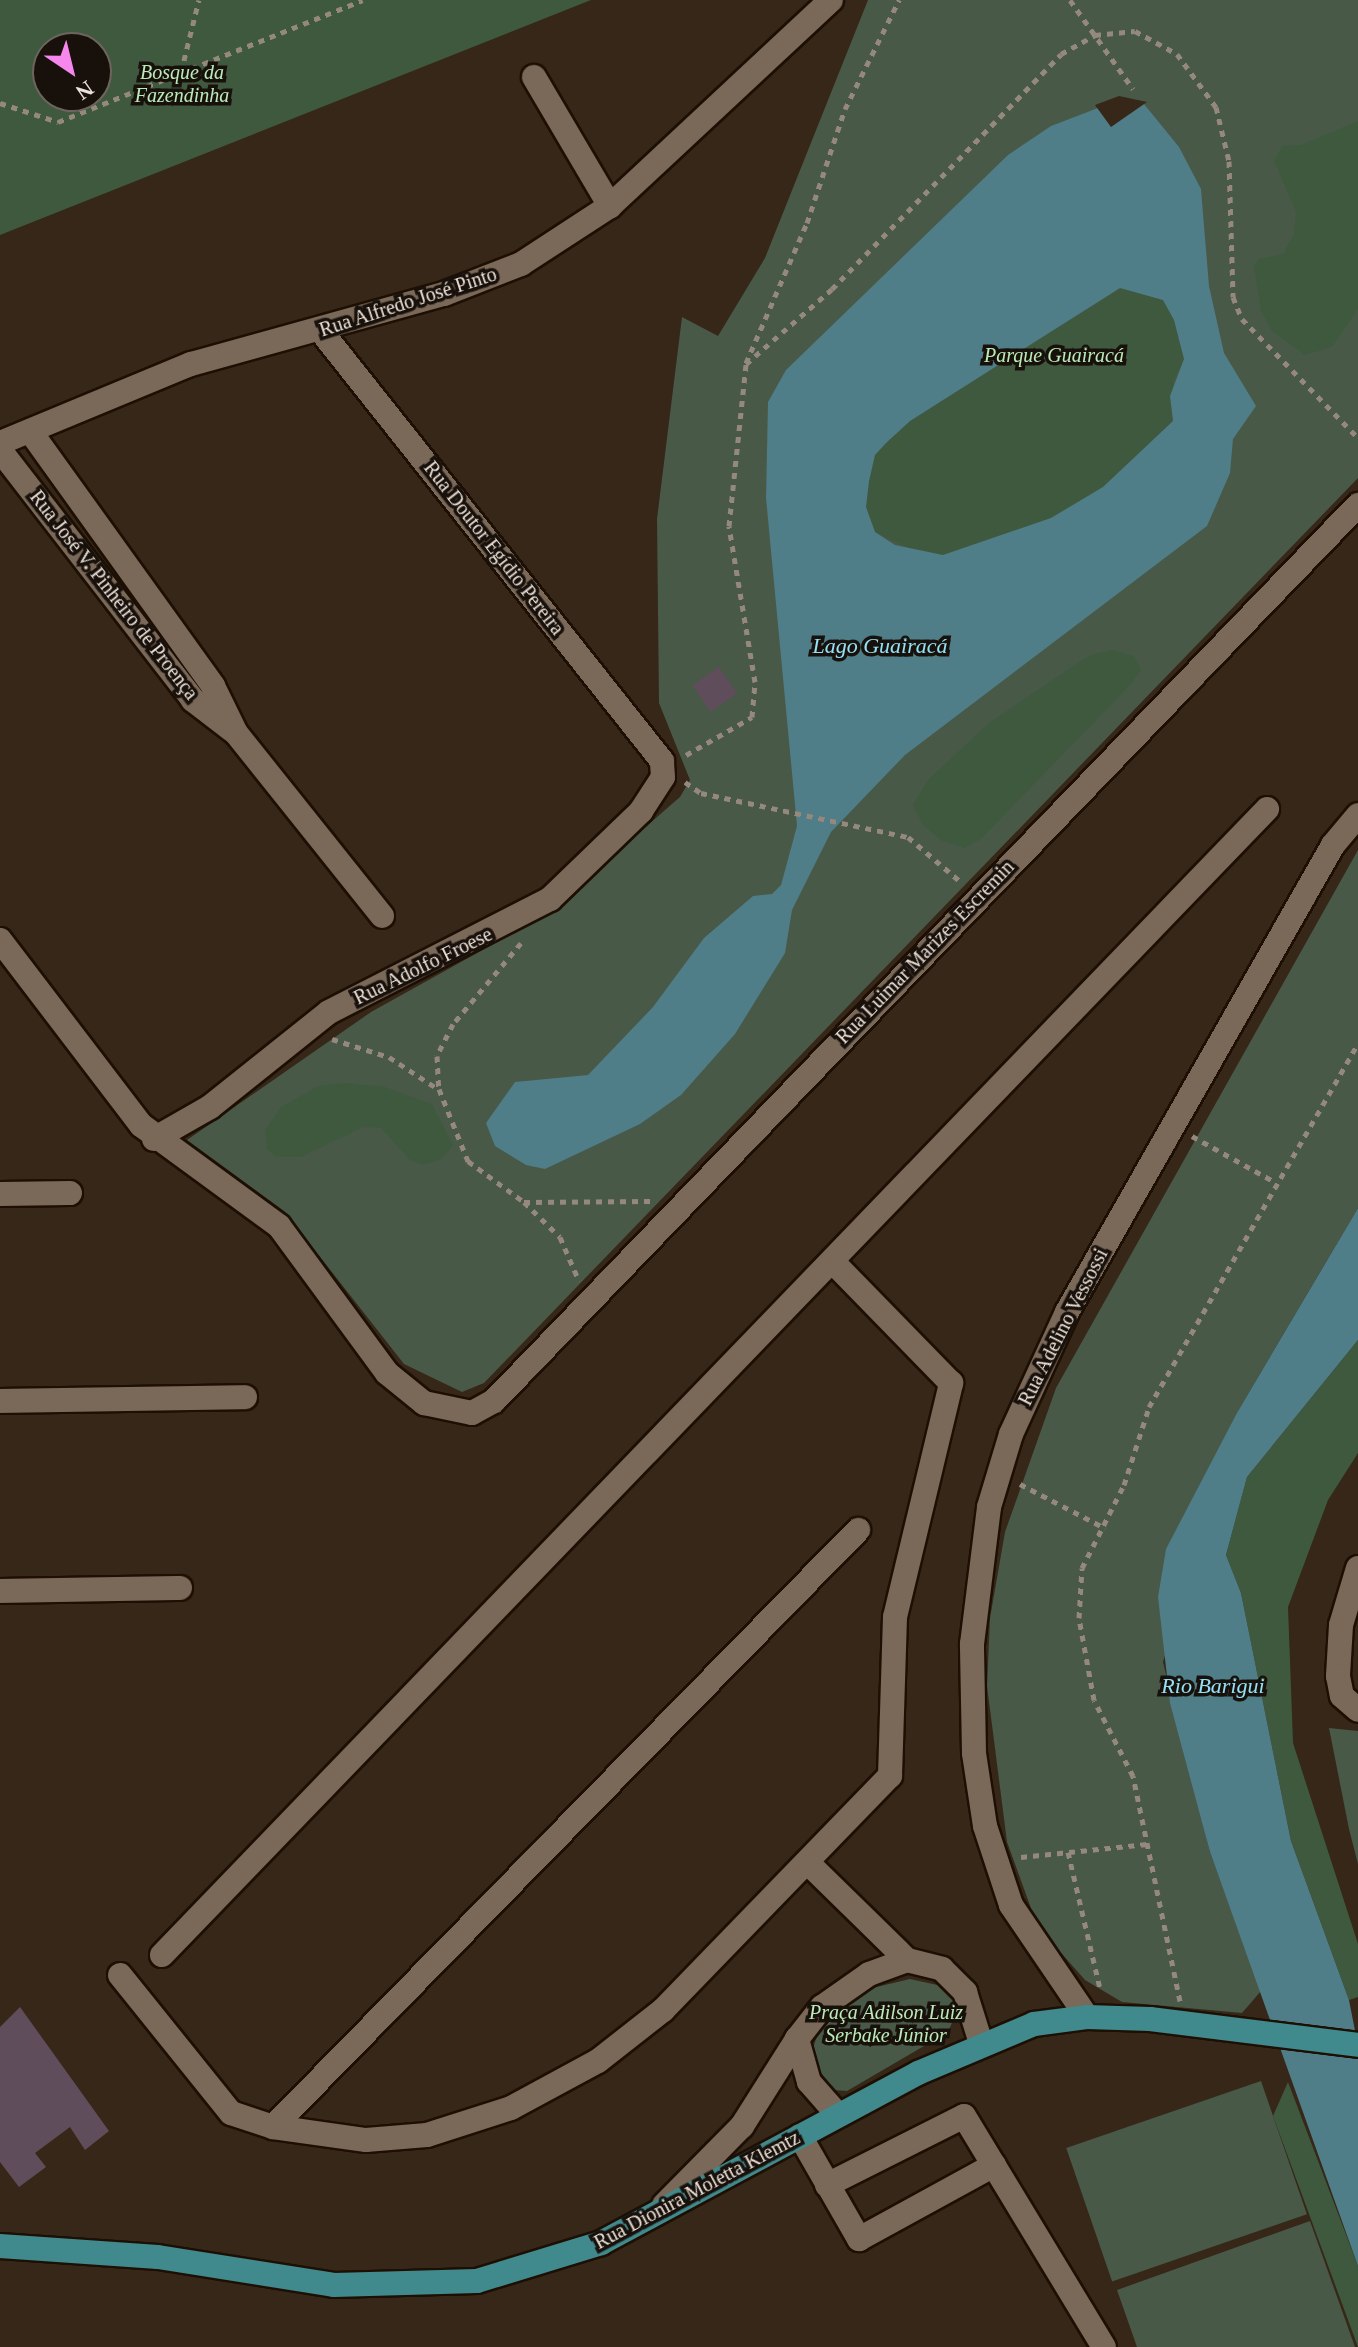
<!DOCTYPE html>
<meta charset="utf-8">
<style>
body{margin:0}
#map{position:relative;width:1358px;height:2347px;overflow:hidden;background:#362718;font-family:"Times New Roman",serif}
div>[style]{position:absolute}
.green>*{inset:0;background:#485948;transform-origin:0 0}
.forest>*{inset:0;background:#3f593f}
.water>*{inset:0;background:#4f7d88}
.pier>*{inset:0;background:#362718}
.building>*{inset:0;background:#604d5b;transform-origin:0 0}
.path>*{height:5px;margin-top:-2.5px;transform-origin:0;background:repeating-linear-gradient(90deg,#95887c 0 6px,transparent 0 12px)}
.roads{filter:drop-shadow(2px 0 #1d0f03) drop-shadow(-2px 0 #1d0f03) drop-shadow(0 2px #1d0f03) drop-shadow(0 -2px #1d0f03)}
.minor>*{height:24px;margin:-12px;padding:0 12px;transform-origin:12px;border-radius:12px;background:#7a6858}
.major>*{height:24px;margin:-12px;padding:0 12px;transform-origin:12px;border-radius:12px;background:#40898c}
span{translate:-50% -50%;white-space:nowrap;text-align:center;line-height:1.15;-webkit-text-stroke:7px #18110b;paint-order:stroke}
.park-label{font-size:20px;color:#bbebba;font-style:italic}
.street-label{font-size:20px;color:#ede2d9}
.water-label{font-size:22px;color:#92e1f6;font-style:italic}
.north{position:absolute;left:32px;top:32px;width:80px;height:80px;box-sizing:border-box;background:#18110b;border:2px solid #6d655d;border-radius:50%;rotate:145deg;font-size:22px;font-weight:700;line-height:32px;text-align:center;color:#ede2d9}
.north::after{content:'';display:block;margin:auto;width:28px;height:36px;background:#f688ed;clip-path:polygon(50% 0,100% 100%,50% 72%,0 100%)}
</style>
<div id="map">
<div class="green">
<i style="clip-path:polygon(868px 0,1358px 0,1358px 478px,484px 1383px,462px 1392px,404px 1364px,284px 1211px,187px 1140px,371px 1012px,542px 917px,680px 797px,690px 780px,659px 703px,657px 519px,682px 317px,718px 336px,765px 258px)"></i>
<i style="clip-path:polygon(1358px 850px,1358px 1208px,1238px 1411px,1163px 1662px,1210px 1852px,1261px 1991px,1242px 2013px,1122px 2002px,1085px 1980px,1055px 1946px,1032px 1911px,1007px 1842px,987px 1686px,990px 1618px,1005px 1532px,1056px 1388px)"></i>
<i style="clip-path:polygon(1329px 1728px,1358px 1731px,1358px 1864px,1349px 1829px)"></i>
<i style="clip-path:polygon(910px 1979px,942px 1986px,953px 1996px,959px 2007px,948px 2032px,847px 2091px,833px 2090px,810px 2057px,820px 2027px,868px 1989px)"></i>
<i style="left:1261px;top:2081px;width:141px;height:206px;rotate:71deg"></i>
<i style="clip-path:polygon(1310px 2221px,1355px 2347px,1137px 2347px,1117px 2290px)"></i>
</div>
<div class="forest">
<i style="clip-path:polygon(evenodd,0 0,591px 0,0 235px,0 0,48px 48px,96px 48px,96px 96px,48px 96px,48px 48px)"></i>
<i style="clip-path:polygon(1358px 121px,1358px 309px,1332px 347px,1305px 355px,1272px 331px,1261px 311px,1254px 266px,1259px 259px,1283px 254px,1294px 234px,1296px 212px,1274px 161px,1282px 146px,1301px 145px)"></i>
<i style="clip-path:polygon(1121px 288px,1163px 300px,1174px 320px,1184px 359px,1173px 382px,1173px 421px,1103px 487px,1051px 518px,943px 555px,917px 552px,875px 532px,866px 507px,869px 481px,875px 454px,886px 443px,910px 421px)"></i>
<i style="clip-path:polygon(1112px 650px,1134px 656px,1141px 670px,1131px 684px,981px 839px,965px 848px,942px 841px,923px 825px,913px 805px,928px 780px,990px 722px,1090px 655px)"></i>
<i style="clip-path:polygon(345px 1083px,385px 1087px,432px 1104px,453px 1145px,442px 1159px,423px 1165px,410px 1160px,381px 1128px,363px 1127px,301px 1157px,276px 1157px,267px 1149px,265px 1130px,281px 1107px,318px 1086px)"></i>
<i style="clip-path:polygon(1358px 1340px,1358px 1453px,1328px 1500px,1288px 1607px,1293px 1743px,1358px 1944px,1358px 1997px,1349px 2000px,1291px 1841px,1241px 1593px,1226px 1555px,1247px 1477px)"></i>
<i style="clip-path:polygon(1288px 2082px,1358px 2266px,1358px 2347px,1273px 2116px)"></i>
</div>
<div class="water">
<i style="clip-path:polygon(evenodd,1119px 100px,1144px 104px,1179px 147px,1201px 189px,1209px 286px,1224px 353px,1256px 406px,1233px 439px,1230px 473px,1207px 526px,905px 755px,831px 832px,792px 910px,785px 953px,735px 1034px,681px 1095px,640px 1124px,545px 1169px,526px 1165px,495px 1146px,486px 1123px,515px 1082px,588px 1075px,653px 1007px,704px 938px,753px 896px,772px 894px,781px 885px,797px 826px,766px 498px,768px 402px,786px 370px,1008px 155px,1051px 126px,1119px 100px,1120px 288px,1163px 300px,1174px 320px,1184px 359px,1170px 396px,1173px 421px,1103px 487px,1051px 518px,943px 555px,895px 545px,875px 532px,866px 507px,869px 481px,875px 455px,886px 443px,910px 421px,1120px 288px)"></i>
<i style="clip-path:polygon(1358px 1208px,1358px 1340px,1247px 1477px,1226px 1555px,1241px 1593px,1291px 1841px,1349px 2000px,1358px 2046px,1358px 2266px,1210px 1852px,1170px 1703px,1158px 1597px,1166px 1549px,1238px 1411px)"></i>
</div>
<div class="pier">
<i style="clip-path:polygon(1119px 96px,1147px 102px,1111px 127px,1095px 105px)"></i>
</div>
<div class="building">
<i style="left:719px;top:667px;width:32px;height:32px;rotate:56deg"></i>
<i style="clip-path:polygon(20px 2007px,109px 2131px,85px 2150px,70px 2127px,35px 2153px,46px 2167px,19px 2187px,0 2162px,0 2027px)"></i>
</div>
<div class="path">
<i style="left:1070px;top:0;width:109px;rotate:54.7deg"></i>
<i style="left:181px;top:72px;width:74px;rotate:-76deg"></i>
<i style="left:0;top:103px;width:61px;rotate:18.1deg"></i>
<i style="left:58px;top:122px;width:328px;rotate:-21.8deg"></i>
<i style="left:746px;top:363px;width:153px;rotate:-66.5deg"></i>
<i style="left:807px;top:223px;width:120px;rotate:-71.6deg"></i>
<i style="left:845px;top:109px;width:122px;rotate:-63.6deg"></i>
<i style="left:686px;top:755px;width:76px;rotate:-29.9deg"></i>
<i style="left:752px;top:717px;width:35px;rotate:-85deg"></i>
<i style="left:755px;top:682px;width:158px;rotate:-99.5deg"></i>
<i style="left:729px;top:526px;width:163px;rotate:-84deg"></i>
<i style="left:746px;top:364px;width:114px;rotate:-41.1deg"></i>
<i style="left:832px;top:289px;width:328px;rotate:-45.7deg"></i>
<i style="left:1061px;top:54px;width:39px;rotate:-29deg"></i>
<i style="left:1095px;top:35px;width:40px;rotate:-5.7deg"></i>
<i style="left:1135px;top:31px;width:48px;rotate:28.7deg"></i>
<i style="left:1177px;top:54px;width:66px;rotate:53.7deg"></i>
<i style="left:1216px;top:107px;width:56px;rotate:76.5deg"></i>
<i style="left:1229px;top:161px;width:136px;rotate:88.3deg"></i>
<i style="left:1233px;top:297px;width:24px;rotate:68deg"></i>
<i style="left:1242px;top:319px;width:166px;rotate:45.7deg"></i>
<i style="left:685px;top:782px;width:19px;rotate:35deg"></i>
<i style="left:701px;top:793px;width:212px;rotate:12deg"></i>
<i style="left:908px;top:837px;width:71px;rotate:40.4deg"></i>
<i style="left:521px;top:943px;width:106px;rotate:130deg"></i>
<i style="left:453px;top:1024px;width:36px;rotate:117deg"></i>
<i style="left:437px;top:1056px;width:33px;rotate:87deg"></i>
<i style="left:439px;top:1089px;width:78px;rotate:68.1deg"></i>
<i style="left:468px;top:1161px;width:69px;rotate:36.2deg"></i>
<i style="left:524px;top:1202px;width:127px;rotate:-0.5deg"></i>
<i style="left:332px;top:1039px;width:60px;rotate:17.5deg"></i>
<i style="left:389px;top:1057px;width:59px;rotate:33.1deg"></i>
<i style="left:1192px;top:1136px;width:95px;rotate:29deg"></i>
<i style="left:524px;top:1202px;width:50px;rotate:44.2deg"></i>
<i style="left:560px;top:1237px;width:48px;rotate:66.6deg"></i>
<i style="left:1020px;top:1484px;width:96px;rotate:27.4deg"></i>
<i style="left:1068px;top:1852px;width:140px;rotate:76.8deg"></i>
<i style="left:1021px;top:1857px;width:127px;rotate:-5.9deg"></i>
<i style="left:1180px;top:2001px;width:230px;rotate:-101.8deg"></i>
<i style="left:1133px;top:1776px;width:85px;rotate:-117.2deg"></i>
<i style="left:1094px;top:1700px;width:83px;rotate:-100.4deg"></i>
<i style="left:1079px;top:1618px;width:50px;rotate:-86.6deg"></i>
<i style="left:1082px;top:1568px;width:93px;rotate:-63.2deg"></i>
<i style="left:1124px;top:1485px;width:82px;rotate:-72.2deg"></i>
<i style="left:1149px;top:1407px;width:420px;rotate:-60.1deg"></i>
</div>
<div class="roads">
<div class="minor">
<i style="left:534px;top:77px;width:150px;rotate:59.5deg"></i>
<i style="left:30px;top:431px;width:314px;rotate:54.3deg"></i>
<i style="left:213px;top:686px;width:52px;rotate:63.9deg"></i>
<i style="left:236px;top:733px;width:234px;rotate:51.4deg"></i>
<i style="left:0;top:443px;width:207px;rotate:-22.5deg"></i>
<i style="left:191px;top:364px;width:263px;rotate:-15.5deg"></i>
<i style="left:444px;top:294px;width:83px;rotate:-21.3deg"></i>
<i style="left:521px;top:264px;width:106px;rotate:-33.1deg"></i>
<i style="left:610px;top:206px;width:302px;rotate:-43deg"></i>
<i style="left:0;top:450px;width:316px;rotate:52.3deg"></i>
<i style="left:193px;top:700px;width:49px;rotate:37.6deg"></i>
<i style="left:0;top:940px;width:233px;rotate:52.7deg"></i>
<i style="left:141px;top:1125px;width:171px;rotate:36.2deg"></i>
<i style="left:279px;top:1226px;width:182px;rotate:53.7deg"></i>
<i style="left:387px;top:1373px;width:48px;rotate:39deg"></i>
<i style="left:424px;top:1403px;width:49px;rotate:11.8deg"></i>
<i style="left:472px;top:1413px;width:25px;rotate:-29deg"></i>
<i style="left:494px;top:1401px;width:1245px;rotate:-46.04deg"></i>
<i style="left:154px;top:1139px;width:64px;rotate:-29.7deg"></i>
<i style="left:210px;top:1107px;width:152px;rotate:-38.6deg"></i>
<i style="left:329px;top:1012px;width:248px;rotate:-27.1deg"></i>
<i style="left:550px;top:899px;width:127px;rotate:-44deg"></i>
<i style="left:641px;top:811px;width:40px;rotate:-57.1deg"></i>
<i style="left:663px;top:777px;width:16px;rotate:-94deg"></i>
<i style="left:662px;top:761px;width:549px;rotate:-128.42deg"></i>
<i style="left:0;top:1194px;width:70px;rotate:-0.8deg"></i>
<i style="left:0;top:1401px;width:245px;rotate:-0.9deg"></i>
<i style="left:1358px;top:1568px;width:59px;rotate:106.6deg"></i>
<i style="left:1341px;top:1625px;width:51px;rotate:93.4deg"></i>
<i style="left:1338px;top:1676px;width:20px;rotate:79deg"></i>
<i style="left:1342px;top:1696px;width:21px;rotate:41deg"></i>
<i style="left:0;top:1591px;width:180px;rotate:-1deg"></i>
<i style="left:808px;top:1863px;width:139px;rotate:44.4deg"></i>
<i style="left:162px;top:1955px;width:1592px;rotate:-46.04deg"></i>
<i style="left:120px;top:1975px;width:177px;rotate:51.2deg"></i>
<i style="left:231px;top:2113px;width:44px;rotate:18.4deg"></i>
<i style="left:273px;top:2127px;width:94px;rotate:8deg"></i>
<i style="left:366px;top:2140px;width:61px;rotate:-4.7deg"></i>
<i style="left:427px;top:2135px;width:88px;rotate:-17.8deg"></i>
<i style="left:511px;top:2108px;width:99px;rotate:-28.4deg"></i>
<i style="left:598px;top:2061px;width:83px;rotate:-38.1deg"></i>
<i style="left:663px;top:2010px;width:326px;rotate:-45.9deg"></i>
<i style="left:890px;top:1776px;width:159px;rotate:-88.2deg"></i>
<i style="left:895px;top:1617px;width:241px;rotate:-76.5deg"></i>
<i style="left:951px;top:1383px;width:170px;rotate:-134.3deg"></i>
<i style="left:1087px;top:2017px;width:135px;rotate:-124.2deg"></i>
<i style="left:1011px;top:1905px;width:83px;rotate:-108.2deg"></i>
<i style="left:985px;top:1826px;width:74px;rotate:-98.6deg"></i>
<i style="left:974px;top:1753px;width:109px;rotate:-91.1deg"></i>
<i style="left:972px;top:1644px;width:138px;rotate:-82.9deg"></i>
<i style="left:989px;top:1507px;width:76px;rotate:-73.2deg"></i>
<i style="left:1011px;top:1434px;width:134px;rotate:-65.3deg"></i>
<i style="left:1067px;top:1312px;width:537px;rotate:-60.33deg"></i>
<i style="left:1333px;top:845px;width:39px;rotate:-50deg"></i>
<i style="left:838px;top:2115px;width:44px;rotate:-131.3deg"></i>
<i style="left:809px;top:2082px;width:45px;rotate:-105.6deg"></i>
<i style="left:797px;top:2039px;width:41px;rotate:-52deg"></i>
<i style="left:822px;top:2007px;width:57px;rotate:-35.1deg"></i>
<i style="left:869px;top:1974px;width:40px;rotate:-20.2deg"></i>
<i style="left:907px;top:1960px;width:36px;rotate:14deg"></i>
<i style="left:942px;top:1969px;width:33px;rotate:45deg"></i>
<i style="left:965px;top:1992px;width:53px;rotate:72.6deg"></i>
<i style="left:273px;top:2127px;width:836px;rotate:-45.58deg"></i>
<i style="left:800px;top:2136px;width:119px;rotate:60.2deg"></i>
<i style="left:859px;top:2239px;width:154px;rotate:-28.7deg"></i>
<i style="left:827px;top:2185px;width:153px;rotate:-26.7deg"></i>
<i style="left:964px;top:2116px;width:270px;rotate:58.8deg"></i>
<i style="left:664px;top:2205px;width:111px;rotate:-45.4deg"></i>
<i style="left:742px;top:2126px;width:103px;rotate:-57.7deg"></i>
</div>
<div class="major">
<i style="left:0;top:2246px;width:158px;rotate:4deg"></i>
<i style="left:158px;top:2257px;width:178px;rotate:9deg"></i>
<i style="left:334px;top:2285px;width:143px;rotate:-1.6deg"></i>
<i style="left:477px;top:2281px;width:130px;rotate:-17deg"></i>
<i style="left:601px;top:2243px;width:360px;rotate:-28.2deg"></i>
<i style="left:918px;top:2073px;width:126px;rotate:-22.9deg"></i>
<i style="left:1034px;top:2024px;width:53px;rotate:-7.5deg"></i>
<i style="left:1087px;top:2017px;width:63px;rotate:1.8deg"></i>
<i style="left:1150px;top:2019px;width:210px;rotate:7.1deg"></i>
</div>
</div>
<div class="park-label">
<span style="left:182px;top:84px">Bosque da<br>Fazendinha</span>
<span style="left:1054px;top:355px">Parque Guairacá</span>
<span style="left:886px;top:2024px">Praça Adilson Luiz<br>Serbake Júnior</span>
</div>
<div class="street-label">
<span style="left:408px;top:302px;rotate:-18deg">Rua Alfredo José Pinto</span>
<span style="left:494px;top:548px;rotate:52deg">Rua Doutor Egídio Pereira</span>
<span style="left:114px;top:595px;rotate:52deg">Rua José V. Pinheiro de Proença</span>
<span style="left:925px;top:952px;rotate:-46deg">Rua Luimar Marizes Escremin</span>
<span style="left:423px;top:966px;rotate:-26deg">Rua Adolfo Froese</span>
<span style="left:1063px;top:1327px;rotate:-63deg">Rua Adelino Vessossi</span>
<span style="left:697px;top:2190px;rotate:-28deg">Rua Dionira Moletta Klemtz</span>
</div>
<div class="water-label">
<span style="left:880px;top:646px">Lago Guairacá</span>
<span style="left:1213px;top:1686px">Rio Barigui</span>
</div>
<div class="north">N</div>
</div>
